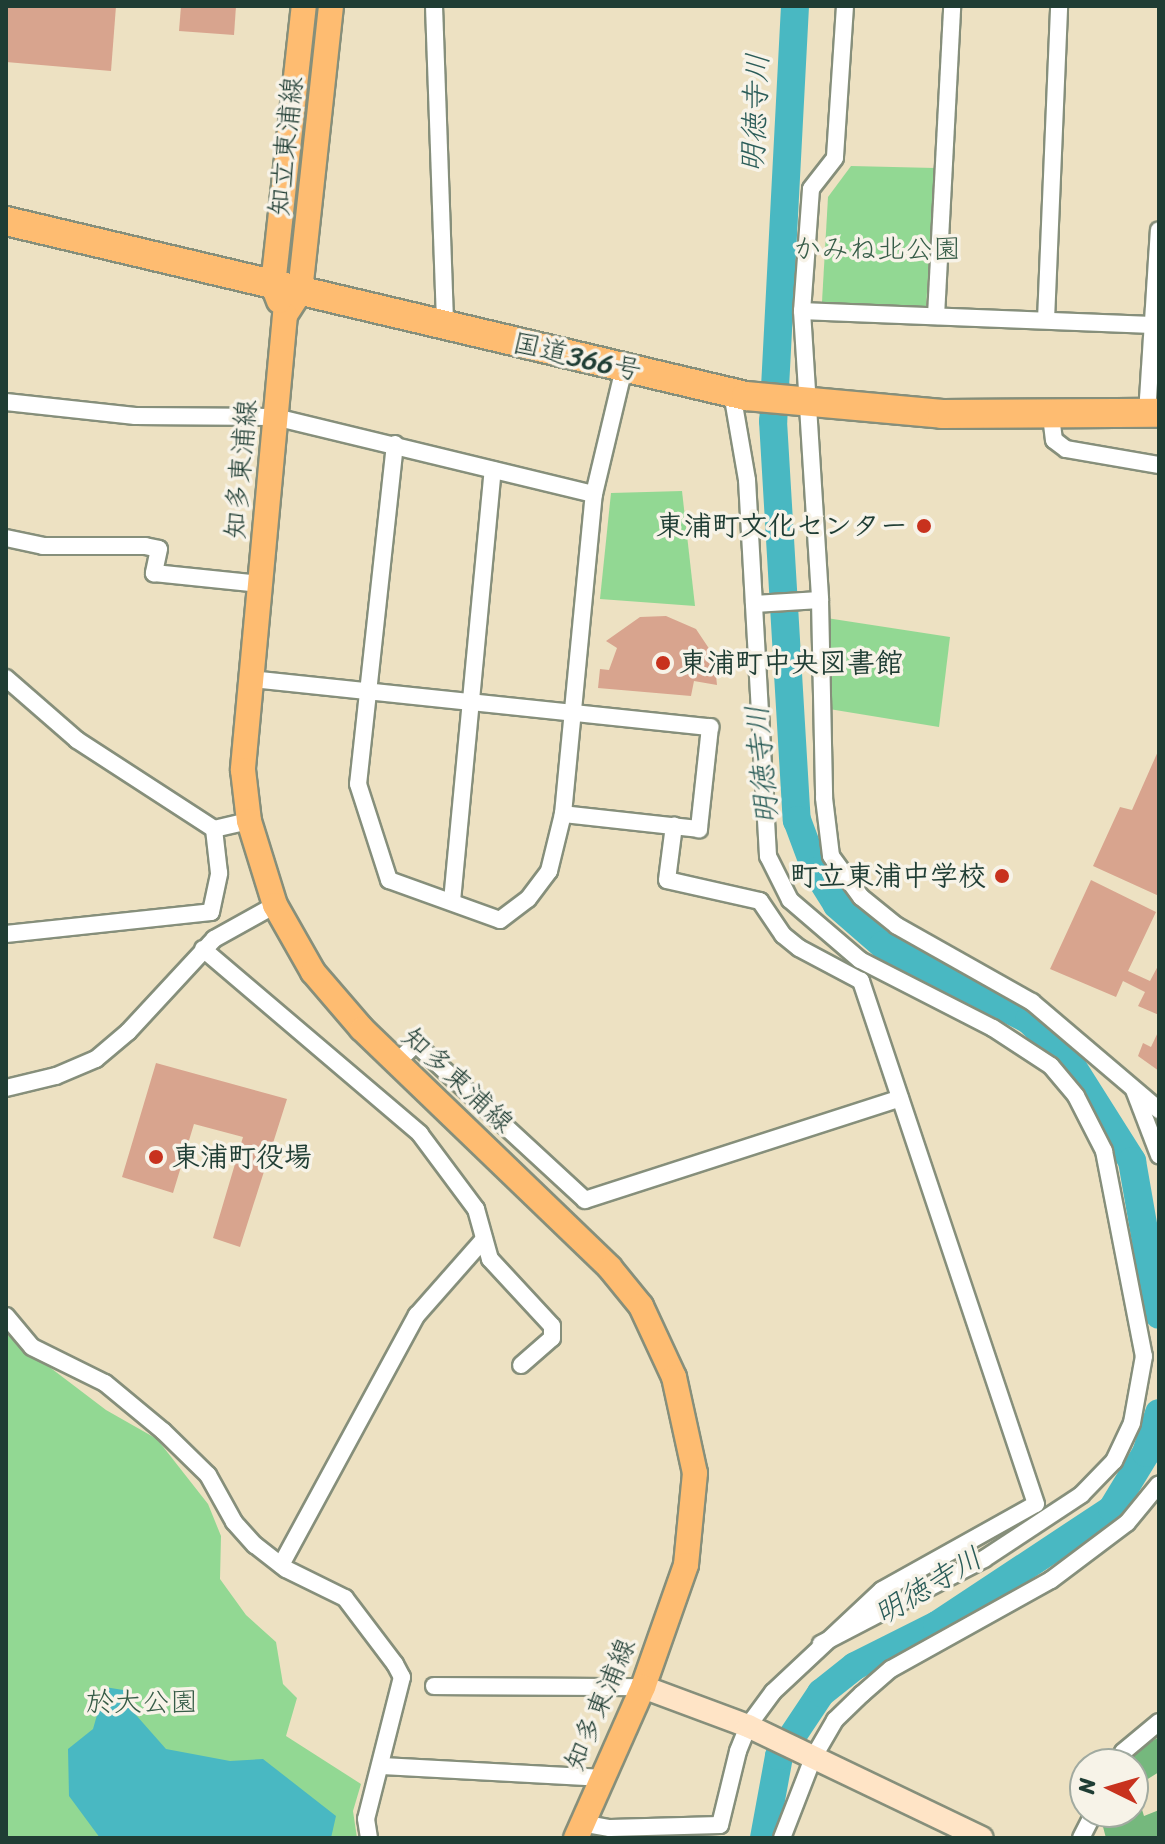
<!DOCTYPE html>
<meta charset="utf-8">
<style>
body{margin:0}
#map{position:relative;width:1165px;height:1844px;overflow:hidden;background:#ede1c2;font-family:Sriracha,"Klee One",sans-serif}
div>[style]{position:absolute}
.green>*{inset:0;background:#92d893}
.forest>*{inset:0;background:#75b87d}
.water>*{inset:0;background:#49b8c2}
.river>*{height:28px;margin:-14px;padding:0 14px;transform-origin:14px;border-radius:14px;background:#49b8c2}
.building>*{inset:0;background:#d8a48e}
.roads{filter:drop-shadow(2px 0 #868f7b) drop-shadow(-2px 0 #868f7b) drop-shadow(0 2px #868f7b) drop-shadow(0 -2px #868f7b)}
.street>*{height:16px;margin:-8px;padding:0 8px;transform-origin:8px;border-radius:8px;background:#fff}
.secondary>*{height:22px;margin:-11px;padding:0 11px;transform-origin:11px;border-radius:11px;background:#ffe4c6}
.primary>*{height:24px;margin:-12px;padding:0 12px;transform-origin:12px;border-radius:12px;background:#febc71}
.highway>*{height:28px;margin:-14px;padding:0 14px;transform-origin:14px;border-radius:14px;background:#febc71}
.dots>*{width:22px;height:22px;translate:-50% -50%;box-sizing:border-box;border:4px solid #f7f3e8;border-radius:50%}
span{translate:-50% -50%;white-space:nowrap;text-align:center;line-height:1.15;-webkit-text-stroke:7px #f7f3e8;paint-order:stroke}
.street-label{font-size:28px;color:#1f3d34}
.park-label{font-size:28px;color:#365c47}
.poi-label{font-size:28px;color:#1f3d34;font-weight:700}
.right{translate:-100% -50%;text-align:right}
.left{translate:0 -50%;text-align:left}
.water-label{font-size:30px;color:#2a5c58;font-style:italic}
.frame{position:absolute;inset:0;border:8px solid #1f3d34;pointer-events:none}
.north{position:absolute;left:1069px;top:1748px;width:80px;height:80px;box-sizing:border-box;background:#f7f3e8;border:2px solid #a1aaa0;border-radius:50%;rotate:275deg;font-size:22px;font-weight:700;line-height:32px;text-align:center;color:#1f3d34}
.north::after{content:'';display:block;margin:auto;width:28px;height:36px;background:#c8321e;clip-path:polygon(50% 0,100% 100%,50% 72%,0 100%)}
</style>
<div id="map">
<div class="green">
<i style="clip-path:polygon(851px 166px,935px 168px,926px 308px,822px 302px,828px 197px)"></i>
<i style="clip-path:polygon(682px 491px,695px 606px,600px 599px,611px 493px)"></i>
<i style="clip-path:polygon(820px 617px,950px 637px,939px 727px,823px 708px)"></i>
<i style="clip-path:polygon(6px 1334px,106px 1410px,157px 1439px,208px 1504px,221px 1536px,220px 1579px,246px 1615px,276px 1642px,283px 1684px,297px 1698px,286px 1736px,361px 1784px,353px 1811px,357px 1838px,6px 1838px)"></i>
</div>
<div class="forest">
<i style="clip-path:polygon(1159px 1737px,1159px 1772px,1135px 1787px,1144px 1816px,1159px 1810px,1159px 1838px,1106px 1838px,1099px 1812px,1133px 1812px,1133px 1764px,1125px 1764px,1132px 1753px)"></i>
</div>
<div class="water">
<i style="clip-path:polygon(105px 1687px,129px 1691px,136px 1715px,166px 1749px,230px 1761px,263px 1759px,336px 1816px,331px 1838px,100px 1838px,69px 1796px,68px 1749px,93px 1729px)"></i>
</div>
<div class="river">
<i style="left:795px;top:6px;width:416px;rotate:93deg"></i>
<i style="left:773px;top:421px;width:400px;rotate:86.6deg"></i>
<i style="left:797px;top:820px;width:54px;rotate:69.6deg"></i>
<i style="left:816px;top:871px;width:40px;rotate:58deg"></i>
<i style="left:837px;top:905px;width:61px;rotate:41deg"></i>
<i style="left:883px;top:945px;width:164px;rotate:27.2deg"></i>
<i style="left:1029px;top:1020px;width:54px;rotate:45deg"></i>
<i style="left:1067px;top:1058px;width:122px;rotate:57.7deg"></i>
<i style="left:1132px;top:1161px;width:156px;rotate:80.1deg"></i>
<i style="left:764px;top:1838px;width:83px;rotate:-79.6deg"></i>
<i style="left:779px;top:1756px;width:76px;rotate:-56.3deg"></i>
<i style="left:821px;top:1693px;width:43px;rotate:-38.5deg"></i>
<i style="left:855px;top:1666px;width:92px;rotate:-26.6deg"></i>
<i style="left:937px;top:1625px;width:210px;rotate:-33.5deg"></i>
<i style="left:1112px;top:1509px;width:66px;rotate:-58.7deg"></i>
<i style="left:1146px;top:1453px;width:42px;rotate:-72deg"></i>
</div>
<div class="building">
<i style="clip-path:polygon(6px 6px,116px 6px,111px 71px,6px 62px)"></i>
<i style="clip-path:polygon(181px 6px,236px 6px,234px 35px,179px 31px)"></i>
<i style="clip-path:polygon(666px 616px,696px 629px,714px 656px,717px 685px,694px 681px,691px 696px,598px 688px,600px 669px,609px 670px,617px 648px,606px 641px,640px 617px)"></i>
<i style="clip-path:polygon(1159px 749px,1159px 896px,1093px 866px,1120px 807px,1132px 810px)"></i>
<i style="clip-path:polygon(1091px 880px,1156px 912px,1128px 971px,1150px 981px,1159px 964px,1159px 1015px,1138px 1006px,1145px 992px,1123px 981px,1116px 997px,1050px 969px)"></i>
<i style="clip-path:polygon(1159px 1030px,1159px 1071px,1138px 1056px,1143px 1043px,1151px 1047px)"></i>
<i style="clip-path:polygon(156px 1063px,287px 1099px,240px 1247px,213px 1238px,243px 1137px,194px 1124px,173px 1193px,122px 1177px)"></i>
</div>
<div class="roads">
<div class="street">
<i style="left:434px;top:6px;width:319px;rotate:88deg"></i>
<i style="left:845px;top:6px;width:152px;rotate:93.8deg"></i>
<i style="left:835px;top:158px;width:39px;rotate:128deg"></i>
<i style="left:811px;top:189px;width:122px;rotate:94.2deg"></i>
<i style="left:802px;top:311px;width:290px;rotate:86.4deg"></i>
<i style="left:820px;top:600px;width:198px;rotate:88.8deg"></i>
<i style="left:824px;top:798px;width:58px;rotate:83.1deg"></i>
<i style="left:831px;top:856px;width:51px;rotate:53.8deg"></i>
<i style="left:861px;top:897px;width:46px;rotate:38.9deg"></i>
<i style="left:897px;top:926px;width:155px;rotate:29.4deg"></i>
<i style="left:1032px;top:1002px;width:167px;rotate:40.4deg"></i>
<i style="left:802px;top:311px;width:349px;rotate:2.3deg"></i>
<i style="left:936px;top:316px;width:310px;rotate:-87deg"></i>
<i style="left:1046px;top:320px;width:314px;rotate:-87.6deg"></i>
<i style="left:732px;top:393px;width:88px;rotate:80.2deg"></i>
<i style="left:747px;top:480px;width:377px;rotate:86.8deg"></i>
<i style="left:768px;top:856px;width:49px;rotate:63.4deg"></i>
<i style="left:790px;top:900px;width:92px;rotate:40.6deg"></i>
<i style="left:860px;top:960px;width:149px;rotate:27.1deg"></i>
<i style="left:993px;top:1028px;width:69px;rotate:33.2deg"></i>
<i style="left:1051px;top:1066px;width:39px;rotate:50deg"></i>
<i style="left:1076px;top:1096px;width:62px;rotate:63deg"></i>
<i style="left:1104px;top:1151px;width:209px;rotate:79deg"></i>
<i style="left:1144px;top:1356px;width:68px;rotate:100.2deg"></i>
<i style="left:1132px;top:1423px;width:42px;rotate:115.3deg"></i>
<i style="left:1114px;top:1461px;width:47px;rotate:134.1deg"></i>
<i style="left:1081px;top:1495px;width:116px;rotate:146.6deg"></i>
<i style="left:984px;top:1559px;width:184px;rotate:152.5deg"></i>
<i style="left:6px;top:402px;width:130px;rotate:6.2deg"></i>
<i style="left:135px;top:416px;width:140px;rotate:0.4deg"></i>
<i style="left:275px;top:417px;width:328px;rotate:13.6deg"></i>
<i style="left:1147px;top:414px;width:184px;rotate:-86.3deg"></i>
<i style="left:1051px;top:416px;width:24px;rotate:83deg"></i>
<i style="left:1054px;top:440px;width:15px;rotate:37deg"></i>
<i style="left:1066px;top:449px;width:94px;rotate:9.8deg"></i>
<i style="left:395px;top:444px;width:342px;rotate:96.2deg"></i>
<i style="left:358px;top:784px;width:101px;rotate:72.1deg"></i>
<i style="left:389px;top:880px;width:118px;rotate:19.8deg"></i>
<i style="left:500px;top:920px;width:35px;rotate:-37deg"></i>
<i style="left:528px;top:899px;width:35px;rotate:-53deg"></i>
<i style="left:549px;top:871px;width:59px;rotate:-76.2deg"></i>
<i style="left:563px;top:814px;width:321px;rotate:-84.5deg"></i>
<i style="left:594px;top:494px;width:130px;rotate:-76.6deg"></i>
<i style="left:6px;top:538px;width:38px;rotate:12deg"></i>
<i style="left:43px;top:546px;width:102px"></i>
<i style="left:145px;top:546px;width:14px;rotate:12deg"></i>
<i style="left:159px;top:549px;width:25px;rotate:102deg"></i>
<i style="left:154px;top:573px;width:107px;rotate:5.9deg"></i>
<i style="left:754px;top:604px;width:66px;rotate:-3.5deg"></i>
<i style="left:6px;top:678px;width:94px;rotate:41.1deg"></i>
<i style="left:77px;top:740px;width:163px;rotate:33deg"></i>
<i style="left:214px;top:829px;width:36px;rotate:-13deg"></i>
<i style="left:251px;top:679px;width:462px;rotate:6deg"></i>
<i style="left:710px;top:727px;width:103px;rotate:96.2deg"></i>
<i style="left:699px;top:829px;width:137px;rotate:-173.7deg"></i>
<i style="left:452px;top:901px;width:433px;rotate:-84.6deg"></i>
<i style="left:6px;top:934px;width:206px;rotate:-6.1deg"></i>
<i style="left:211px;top:912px;width:40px;rotate:-78deg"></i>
<i style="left:219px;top:873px;width:44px;rotate:-96.5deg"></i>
<i style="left:203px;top:949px;width:285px;rotate:40.4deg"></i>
<i style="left:420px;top:1134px;width:94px;rotate:53.3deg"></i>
<i style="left:476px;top:1209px;width:52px;rotate:74.4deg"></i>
<i style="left:490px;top:1259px;width:91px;rotate:47.2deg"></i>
<i style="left:552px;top:1326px;width:12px;rotate:90deg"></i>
<i style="left:552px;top:1338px;width:41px;rotate:138.9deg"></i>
<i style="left:396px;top:1063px;width:28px;rotate:-44deg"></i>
<i style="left:416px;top:1044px;width:230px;rotate:42.7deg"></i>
<i style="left:585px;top:1200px;width:331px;rotate:-17.9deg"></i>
<i style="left:6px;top:1088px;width:51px;rotate:-13.5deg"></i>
<i style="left:56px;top:1076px;width:43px;rotate:-23deg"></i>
<i style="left:96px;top:1059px;width:42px;rotate:-40.2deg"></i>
<i style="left:128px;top:1032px;width:127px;rotate:-47.2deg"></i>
<i style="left:214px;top:939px;width:70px;rotate:-29.1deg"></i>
<i style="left:1134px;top:1090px;width:70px;rotate:69deg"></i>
<i style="left:6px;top:1316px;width:40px;rotate:50deg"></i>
<i style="left:32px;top:1347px;width:81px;rotate:26.3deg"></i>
<i style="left:105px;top:1383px;width:75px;rotate:39.6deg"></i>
<i style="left:163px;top:1431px;width:63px;rotate:44.4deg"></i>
<i style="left:208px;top:1475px;width:54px;rotate:61deg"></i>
<i style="left:234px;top:1522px;width:31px;rotate:48deg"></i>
<i style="left:255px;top:1545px;width:39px;rotate:38deg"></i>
<i style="left:286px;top:1569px;width:66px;rotate:26.2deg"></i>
<i style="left:345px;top:1598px;width:83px;rotate:52.9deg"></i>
<i style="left:395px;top:1664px;width:15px;rotate:62deg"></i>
<i style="left:402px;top:1677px;width:146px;rotate:104.2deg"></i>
<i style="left:366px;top:1819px;width:19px;rotate:81deg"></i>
<i style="left:281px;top:1565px;width:285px;rotate:-61.5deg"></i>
<i style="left:417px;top:1315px;width:101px;rotate:-48.6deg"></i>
<i style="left:434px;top:1686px;width:209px;rotate:0.3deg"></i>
<i style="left:1117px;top:1764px;width:13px;rotate:-63deg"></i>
<i style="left:1123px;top:1752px;width:47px;rotate:-39.8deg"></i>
<i style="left:381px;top:1766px;width:220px;rotate:3.1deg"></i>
<i style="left:581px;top:1823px;width:29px;rotate:10deg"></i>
<i style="left:610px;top:1828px;width:110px;rotate:-1.6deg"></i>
<i style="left:720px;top:1825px;width:76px;rotate:-76.3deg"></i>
<i style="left:738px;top:1751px;width:27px;rotate:-68deg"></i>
<i style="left:748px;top:1726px;width:42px;rotate:-53.7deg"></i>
<i style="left:773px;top:1692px;width:149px;rotate:-43.1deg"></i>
<i style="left:882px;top:1590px;width:176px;rotate:-29.2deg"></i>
<i style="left:1036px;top:1504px;width:552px;rotate:-108.5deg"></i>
<i style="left:861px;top:981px;width:70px;rotate:-152deg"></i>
<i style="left:799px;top:948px;width:21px;rotate:-141deg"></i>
<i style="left:783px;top:935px;width:41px;rotate:-124.1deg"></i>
<i style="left:760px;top:901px;width:95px;rotate:-167.3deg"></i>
<i style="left:667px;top:880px;width:55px;rotate:-82.7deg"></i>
<i style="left:782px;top:1838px;width:86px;rotate:-68.8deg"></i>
<i style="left:813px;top:1758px;width:44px;rotate:-59.9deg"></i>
<i style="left:835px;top:1720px;width:37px;rotate:-44deg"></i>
<i style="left:862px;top:1694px;width:38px;rotate:-41deg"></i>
<i style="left:891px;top:1669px;width:183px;rotate:-29.1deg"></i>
<i style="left:1051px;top:1580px;width:95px;rotate:-36.9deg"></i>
<i style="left:1127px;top:1523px;width:50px;rotate:-50.6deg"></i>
<i style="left:1081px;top:1838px;width:29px;rotate:-63deg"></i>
</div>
<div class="secondary">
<i style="left:643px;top:1687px;width:112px;rotate:20.4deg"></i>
<i style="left:748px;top:1726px;width:259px;rotate:25.6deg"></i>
</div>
<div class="primary">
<i style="left:331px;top:6px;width:288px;rotate:96.2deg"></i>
<i style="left:300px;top:292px;width:27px;rotate:123deg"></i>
<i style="left:285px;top:315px;width:457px;rotate:95.3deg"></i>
<i style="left:243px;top:770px;width:51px;rotate:83.3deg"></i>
<i style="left:249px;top:821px;width:88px;rotate:72.8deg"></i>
<i style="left:275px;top:905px;width:77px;rotate:60.4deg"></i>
<i style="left:313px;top:972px;width:75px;rotate:49.3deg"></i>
<i style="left:362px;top:1029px;width:344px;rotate:43.9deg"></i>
<i style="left:610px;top:1268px;width:49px;rotate:50.8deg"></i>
<i style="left:641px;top:1306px;width:78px;rotate:65.1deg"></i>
<i style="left:674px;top:1377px;width:98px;rotate:77.7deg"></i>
<i style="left:695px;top:1473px;width:92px;rotate:95.6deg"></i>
<i style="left:686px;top:1565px;width:129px;rotate:109.4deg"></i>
<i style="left:643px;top:1687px;width:165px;rotate:113.9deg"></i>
<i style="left:279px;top:301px;width:17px;rotate:-111deg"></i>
<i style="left:273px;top:285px;width:281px;rotate:-83.7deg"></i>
</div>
<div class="highway">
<i style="left:6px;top:221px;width:760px;rotate:13.31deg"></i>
<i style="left:746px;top:396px;width:197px;rotate:5.2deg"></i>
<i style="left:942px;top:414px;width:217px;rotate:-0.3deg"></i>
</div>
</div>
<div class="dots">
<i style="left:924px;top:526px;background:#c8321e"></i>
<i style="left:663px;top:663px;background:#c8321e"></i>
<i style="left:1002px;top:876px;background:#c8321e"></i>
<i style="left:156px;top:1157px;background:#c8321e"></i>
</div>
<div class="street-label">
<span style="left:286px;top:146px;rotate:-84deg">知立東浦線</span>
<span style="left:577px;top:357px;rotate:13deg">国道366号</span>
<span style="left:241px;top:469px;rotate:-85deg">知多東浦線</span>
<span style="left:458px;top:1080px;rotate:43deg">知多東浦線</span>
<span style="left:600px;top:1704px;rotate:-67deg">知多東浦線</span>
</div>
<div class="park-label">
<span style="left:877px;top:249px">かみね北公園</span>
<span style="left:142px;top:1702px">於大公園</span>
</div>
<div class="poi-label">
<span class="right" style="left:908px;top:526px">東浦町文化センター</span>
<span class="left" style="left:679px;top:663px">東浦町中央図書館</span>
<span class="right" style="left:986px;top:876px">町立東浦中学校</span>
<span class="left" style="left:172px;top:1157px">東浦町役場</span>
</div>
<div class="water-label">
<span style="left:755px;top:113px;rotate:-87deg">明徳寺川</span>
<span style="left:762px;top:765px;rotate:-95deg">明徳寺川</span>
<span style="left:928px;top:1586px;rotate:-31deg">明徳寺川</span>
</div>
<div class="frame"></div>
<div class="north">N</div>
</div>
